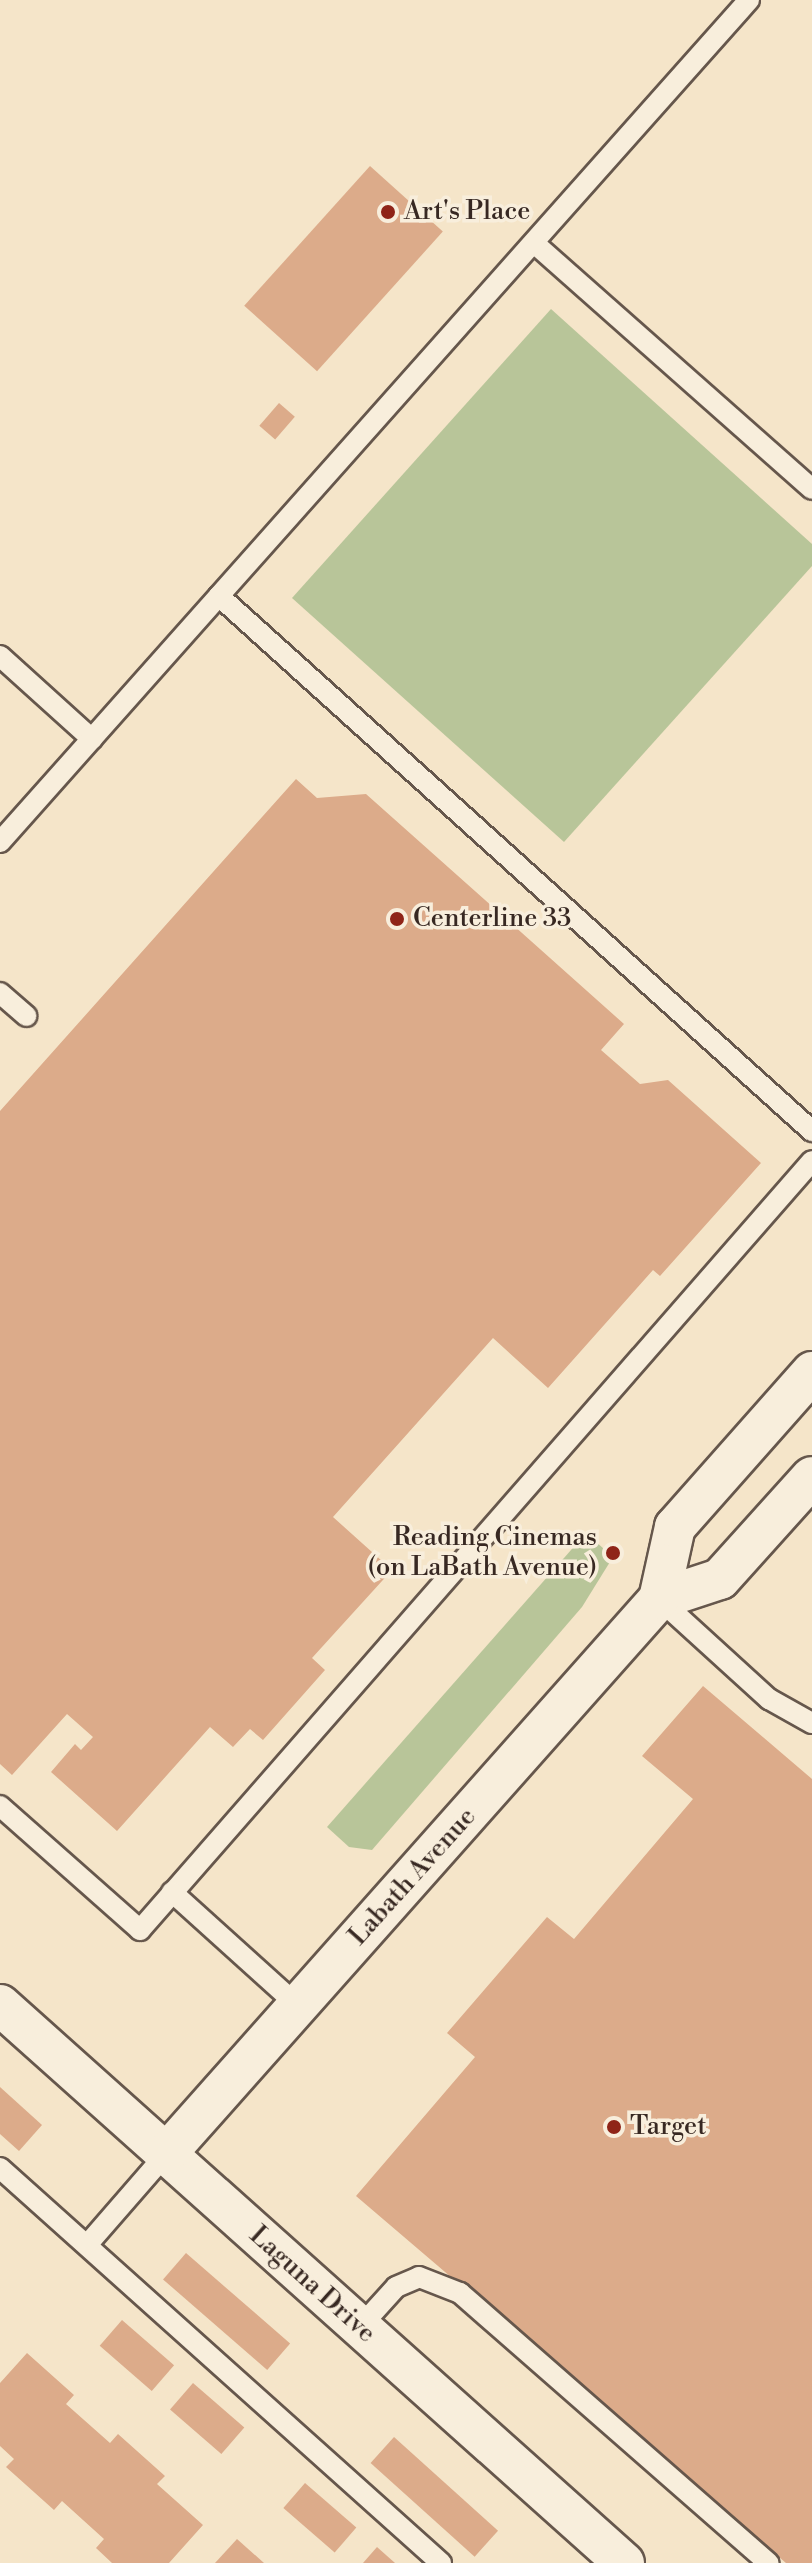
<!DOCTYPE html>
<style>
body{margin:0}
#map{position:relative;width:812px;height:2563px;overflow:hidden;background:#f5e5c9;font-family:"Libre Bodoni",serif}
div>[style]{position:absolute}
.green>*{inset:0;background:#b8c599}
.building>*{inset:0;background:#dcab8a;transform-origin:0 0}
.roads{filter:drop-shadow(2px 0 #66574c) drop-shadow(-2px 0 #66574c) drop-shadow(0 2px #66574c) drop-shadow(0 -2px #66574c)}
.lane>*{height:20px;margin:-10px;padding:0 10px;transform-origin:10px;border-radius:10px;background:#f8eedc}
.street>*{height:40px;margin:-20px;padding:0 20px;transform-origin:20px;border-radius:20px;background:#f8eedc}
.dots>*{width:22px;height:22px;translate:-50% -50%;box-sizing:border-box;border:4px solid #f8eedc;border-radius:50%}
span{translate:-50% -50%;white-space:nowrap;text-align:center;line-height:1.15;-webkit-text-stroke:7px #f8eedc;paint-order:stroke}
.poi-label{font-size:26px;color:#372822}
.left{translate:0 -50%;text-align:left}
.right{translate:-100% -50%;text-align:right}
.street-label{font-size:26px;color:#372822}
</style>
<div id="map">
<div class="green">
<i style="clip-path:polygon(551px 309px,812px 544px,812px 566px,564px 842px,292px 598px)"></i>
<i style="clip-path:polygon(586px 1533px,613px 1557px,582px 1607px,372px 1850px,349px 1847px,327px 1827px)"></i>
</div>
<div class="building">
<i style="left:370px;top:166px;width:98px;height:188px;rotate:42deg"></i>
<i style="left:279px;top:403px;width:21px;height:30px;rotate:41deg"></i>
<i style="clip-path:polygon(296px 779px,317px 798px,366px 794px,624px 1024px,601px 1050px,640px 1084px,668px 1080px,761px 1163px,660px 1276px,653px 1270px,548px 1388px,493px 1338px,333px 1517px,392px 1570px,312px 1658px,325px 1670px,263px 1740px,250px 1729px,233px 1747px,210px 1727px,117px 1831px,51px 1772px,75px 1744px,81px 1750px,93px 1737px,67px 1714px,12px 1775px,0 1764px,0 1111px)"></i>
<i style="clip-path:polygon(703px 1686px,812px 1779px,812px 2563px,786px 2563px,356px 2196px,475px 2057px,447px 2033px,547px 1917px,574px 1939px,693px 1799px,642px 1756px)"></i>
<i style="clip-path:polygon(0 2087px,42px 2125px,19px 2151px,0 2134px)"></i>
<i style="left:186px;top:2253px;width:138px;height:35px;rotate:41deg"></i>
<i style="left:122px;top:2320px;width:69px;height:34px;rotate:41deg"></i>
<i style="clip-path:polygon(27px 2353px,74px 2395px,66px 2404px,110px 2443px,118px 2434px,165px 2476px,157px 2484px,203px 2525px,169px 2563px,112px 2563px,96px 2548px,104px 2539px,62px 2501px,54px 2510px,6px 2467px,14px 2459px,0 2446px,0 2383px)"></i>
<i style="left:193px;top:2383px;width:68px;height:35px;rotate:41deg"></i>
<i style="left:394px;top:2437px;width:140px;height:35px;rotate:42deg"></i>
<i style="left:305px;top:2483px;width:68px;height:33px;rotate:41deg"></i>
<i style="clip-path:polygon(237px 2539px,264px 2563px,215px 2563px)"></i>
<i style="clip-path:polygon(377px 2547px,395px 2563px,363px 2563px)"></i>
</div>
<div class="roads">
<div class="lane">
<i style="left:534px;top:243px;width:371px;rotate:41.5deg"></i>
<i style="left:219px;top:596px;width:799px;rotate:42.06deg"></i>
<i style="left:0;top:656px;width:124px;rotate:42.1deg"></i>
<i style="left:0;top:842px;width:1127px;rotate:-48.35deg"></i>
<i style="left:0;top:993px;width:35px;rotate:41deg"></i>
<i style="left:659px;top:1599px;width:149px;rotate:42.3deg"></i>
<i style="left:769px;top:1699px;width:49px;rotate:29.2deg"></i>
<i style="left:0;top:1806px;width:187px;rotate:41.5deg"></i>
<i style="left:140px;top:1930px;width:1021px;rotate:-48.85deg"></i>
<i style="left:172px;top:1892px;width:170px;rotate:42.1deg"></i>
<i style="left:0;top:2168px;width:592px;rotate:41.85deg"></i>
<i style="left:87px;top:2245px;width:121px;rotate:-49deg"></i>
<i style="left:359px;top:2328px;width:55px;rotate:-47.9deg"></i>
<i style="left:396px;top:2287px;width:25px;rotate:-23deg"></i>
<i style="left:419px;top:2277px;width:44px;rotate:21.3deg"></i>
<i style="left:460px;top:2293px;width:410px;rotate:41.2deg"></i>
</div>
<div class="street">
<i style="left:659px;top:1599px;width:64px;rotate:-18.2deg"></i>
<i style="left:720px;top:1579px;width:137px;rotate:-48deg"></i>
<i style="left:0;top:2005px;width:837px;rotate:41.8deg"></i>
<i style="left:166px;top:2154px;width:742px;rotate:-48.39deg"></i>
<i style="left:659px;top:1599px;width:74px;rotate:-77.5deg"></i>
<i style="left:675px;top:1527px;width:207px;rotate:-48.5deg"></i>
</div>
</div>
<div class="dots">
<i style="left:388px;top:212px;background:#8f2418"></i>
<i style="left:397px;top:919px;background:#8f2418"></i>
<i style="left:613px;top:1553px;background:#8f2418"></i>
<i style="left:614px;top:2127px;background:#8f2418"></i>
</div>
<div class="poi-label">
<span class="left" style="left:404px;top:212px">Art's Place</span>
<span class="left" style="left:413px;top:919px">Centerline 33</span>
<span class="right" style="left:597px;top:1553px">Reading Cinemas<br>(on LaBath Avenue)</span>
<span class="left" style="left:630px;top:2127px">Target</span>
</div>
<div class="street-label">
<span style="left:413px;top:1877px;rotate:-48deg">Labath Avenue</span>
<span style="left:312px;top:2285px;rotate:42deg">Laguna Drive</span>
</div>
</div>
